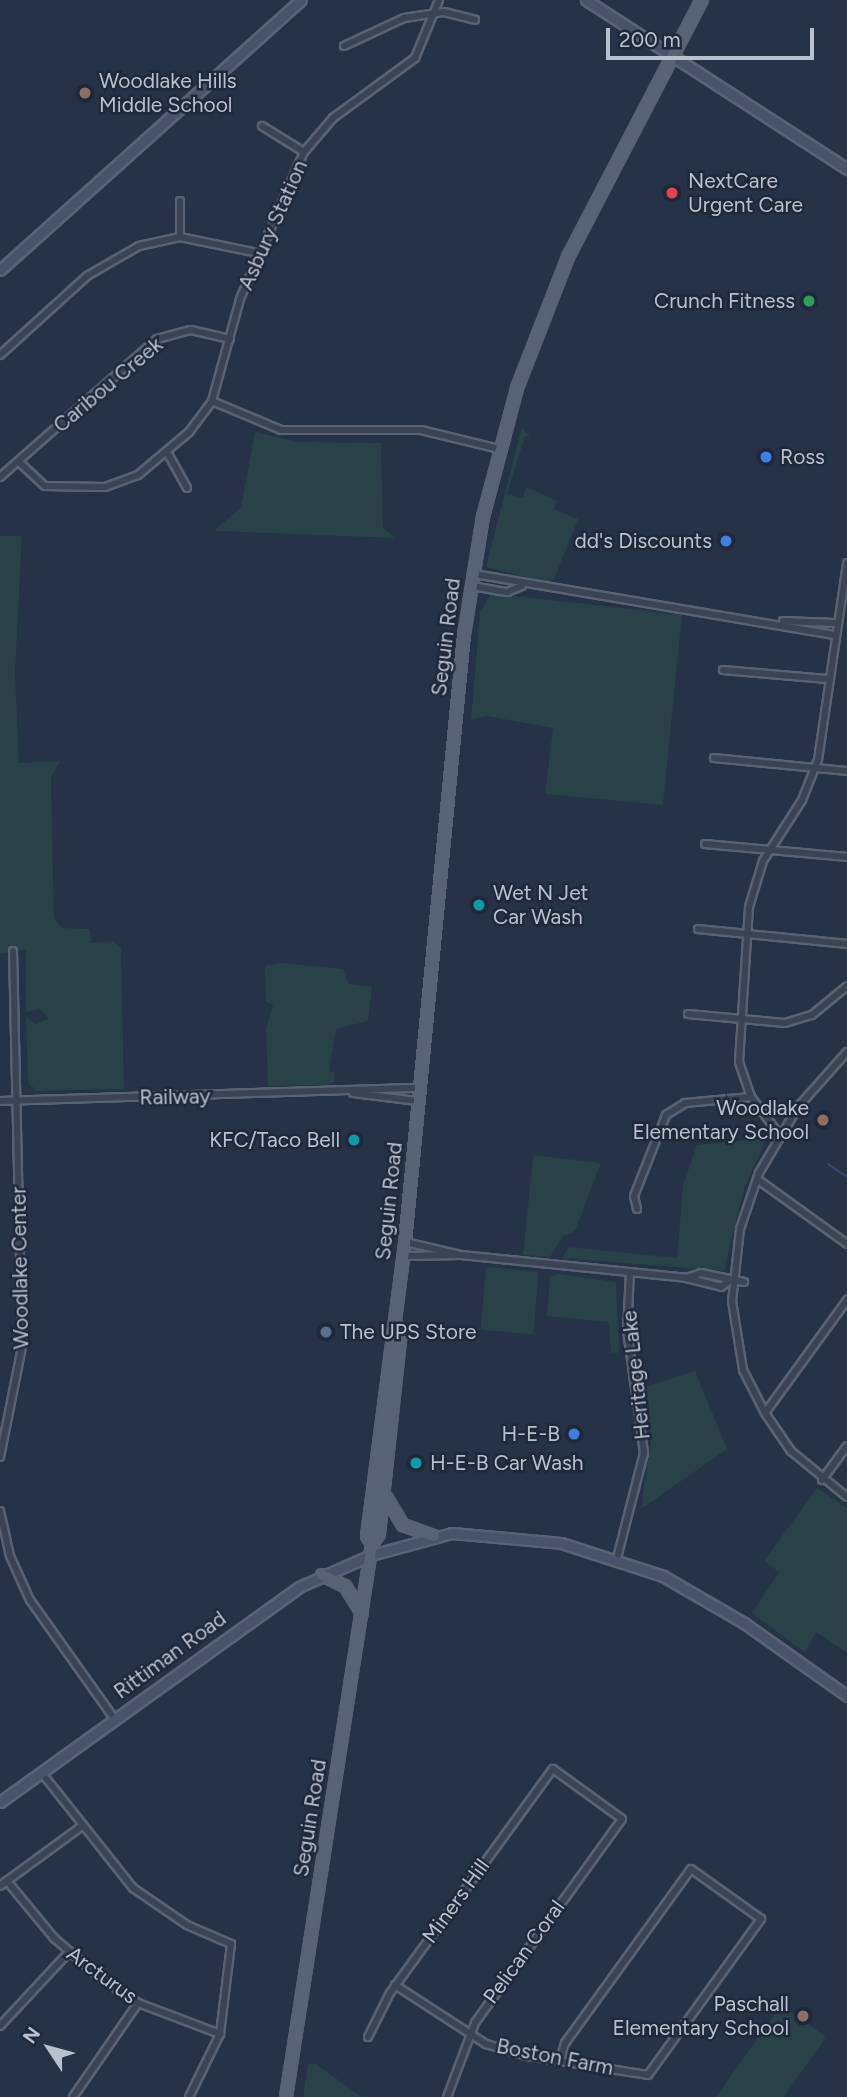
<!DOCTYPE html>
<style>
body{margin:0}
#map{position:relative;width:847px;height:2097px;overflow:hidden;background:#263246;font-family:Figtree,sans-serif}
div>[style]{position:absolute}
.green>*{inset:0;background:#284247;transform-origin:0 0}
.stream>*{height:2px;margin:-1px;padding:0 1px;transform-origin:1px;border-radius:1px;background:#384c6e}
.roads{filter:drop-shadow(2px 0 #596272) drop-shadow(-2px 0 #596272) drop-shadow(0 2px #596272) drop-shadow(0 -2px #596272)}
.street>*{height:6px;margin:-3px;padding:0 3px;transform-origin:3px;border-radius:3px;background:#3a4455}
.secondary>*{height:9px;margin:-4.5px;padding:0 4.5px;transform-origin:4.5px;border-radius:4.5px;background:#485369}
.primary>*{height:10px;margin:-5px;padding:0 5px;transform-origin:5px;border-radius:5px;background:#586375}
.dots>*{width:19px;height:19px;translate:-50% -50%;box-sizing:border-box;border:4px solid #1f293b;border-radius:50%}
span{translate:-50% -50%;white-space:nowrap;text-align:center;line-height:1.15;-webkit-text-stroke:5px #1f293b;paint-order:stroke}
.poi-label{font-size:21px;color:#b8c0ce}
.left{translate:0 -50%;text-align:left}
.right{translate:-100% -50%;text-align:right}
.street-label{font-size:21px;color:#b8c0ce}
.north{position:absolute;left:14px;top:2013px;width:70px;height:70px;-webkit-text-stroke:5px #1f293b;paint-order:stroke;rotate:306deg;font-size:19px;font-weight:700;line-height:28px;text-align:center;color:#b8c0ce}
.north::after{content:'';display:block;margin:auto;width:24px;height:32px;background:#b8c0ce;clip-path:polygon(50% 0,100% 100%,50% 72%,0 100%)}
.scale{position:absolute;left:606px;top:28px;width:208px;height:32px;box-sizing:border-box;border:4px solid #b8c0ce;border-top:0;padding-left:9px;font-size:21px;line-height:24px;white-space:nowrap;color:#b8c0ce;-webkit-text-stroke:5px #1f293b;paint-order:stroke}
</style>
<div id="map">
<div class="green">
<i style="clip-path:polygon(522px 427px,530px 436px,525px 436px,507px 494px,523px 498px,526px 487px,531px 489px,557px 501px,553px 509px,578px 519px,554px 579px,545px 583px,486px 567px)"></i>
<i style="clip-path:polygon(255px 432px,299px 442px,381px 443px,383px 528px,395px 538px,214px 531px,241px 507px)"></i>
<i style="clip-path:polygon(0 536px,22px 536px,15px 674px,19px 763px,60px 761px,51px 778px,54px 918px,62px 928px,90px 929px,91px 943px,113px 941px,121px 949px,124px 1089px,37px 1091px,28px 1083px,26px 1016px,35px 1024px,49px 1019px,40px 1009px,26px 1012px,26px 950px,0 954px)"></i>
<i style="clip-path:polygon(491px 593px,682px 615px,663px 805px,545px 794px,553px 728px,486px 716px,471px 720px,480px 612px)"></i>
<i style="clip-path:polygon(282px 963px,343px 969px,349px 984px,372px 987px,368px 1021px,336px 1029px,329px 1071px,335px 1073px,334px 1082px,327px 1085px,268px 1086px,266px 1029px,273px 1005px,266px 1002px,265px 966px)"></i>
<i style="clip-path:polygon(767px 1138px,744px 1189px,724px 1271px,562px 1258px,569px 1247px,677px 1258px,683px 1185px,697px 1145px)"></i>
<i style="clip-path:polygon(533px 1155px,601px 1163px,575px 1231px,563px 1236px,550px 1257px,523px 1255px)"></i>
<i style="left:486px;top:1267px;width:53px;height:63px;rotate:5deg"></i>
<i style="clip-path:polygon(559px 1274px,616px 1282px,619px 1352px,611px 1353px,609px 1322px,547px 1316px,550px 1277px)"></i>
<i style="clip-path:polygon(695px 1371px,727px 1449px,641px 1509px,651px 1441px,645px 1387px)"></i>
<i style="clip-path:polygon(817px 1488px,847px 1508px,847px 1653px,816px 1632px,805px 1653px,752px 1613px,779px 1572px,764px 1561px)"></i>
<i style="clip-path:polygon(781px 2005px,826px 2037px,784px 2097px,716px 2097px)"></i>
<i style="clip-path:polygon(308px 2064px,316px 2064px,362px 2097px,303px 2097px)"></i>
</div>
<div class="stream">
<i style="left:828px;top:1164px;width:23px;rotate:34deg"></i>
</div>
<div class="roads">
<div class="street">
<i style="left:344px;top:46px;width:66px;rotate:-25deg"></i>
<i style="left:404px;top:18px;width:40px;rotate:-8.5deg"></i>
<i style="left:444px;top:12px;width:32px;rotate:14deg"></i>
<i style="left:262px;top:126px;width:49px;rotate:31.8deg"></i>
<i style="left:180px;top:201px;width:36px;rotate:90deg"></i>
<i style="left:0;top:355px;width:118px;rotate:-42.2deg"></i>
<i style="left:87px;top:276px;width:60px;rotate:-30deg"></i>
<i style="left:139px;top:246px;width:42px;rotate:-12.4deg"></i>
<i style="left:180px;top:237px;width:80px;rotate:11.6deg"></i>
<i style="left:212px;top:401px;width:75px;rotate:22.8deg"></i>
<i style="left:281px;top:430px;width:140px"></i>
<i style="left:421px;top:430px;width:80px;rotate:13.7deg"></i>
<i style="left:167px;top:452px;width:41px;rotate:60.9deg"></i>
<i style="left:19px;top:462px;width:35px;rotate:43deg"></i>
<i style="left:45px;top:486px;width:60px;rotate:1deg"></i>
<i style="left:105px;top:487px;width:35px;rotate:-20deg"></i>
<i style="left:138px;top:475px;width:67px;rotate:-40.1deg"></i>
<i style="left:189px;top:432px;width:39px;rotate:-53deg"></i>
<i style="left:212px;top:401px;width:106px;rotate:-74.6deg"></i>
<i style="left:240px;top:299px;width:160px;rotate:-66.5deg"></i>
<i style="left:304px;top:152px;width:45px;rotate:-49.5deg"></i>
<i style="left:333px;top:118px;width:102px;rotate:-36.2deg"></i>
<i style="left:415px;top:58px;width:63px;rotate:-67.5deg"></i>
<i style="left:0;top:477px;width:209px;rotate:-41.3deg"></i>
<i style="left:157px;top:339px;width:35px;rotate:-15deg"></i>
<i style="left:191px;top:330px;width:40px;rotate:13deg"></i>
<i style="left:474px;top:574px;width:364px;rotate:9.6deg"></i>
<i style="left:472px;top:586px;width:36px;rotate:10deg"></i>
<i style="left:507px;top:592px;width:16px;rotate:-22deg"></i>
<i style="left:783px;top:621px;width:52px;rotate:2.2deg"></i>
<i style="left:723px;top:670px;width:104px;rotate:4.9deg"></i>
<i style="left:714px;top:758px;width:134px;rotate:5.6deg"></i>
<i style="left:705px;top:844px;width:143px;rotate:5.2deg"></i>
<i style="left:698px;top:929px;width:150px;rotate:5.7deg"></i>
<i style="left:688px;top:1014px;width:97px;rotate:5.3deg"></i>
<i style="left:785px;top:1023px;width:28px;rotate:-17deg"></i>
<i style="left:812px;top:1015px;width:45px;rotate:-39.6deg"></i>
<i style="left:847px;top:1052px;width:74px;rotate:131.7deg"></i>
<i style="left:798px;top:1107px;width:77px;rotate:120.6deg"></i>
<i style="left:759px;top:1173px;width:59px;rotate:108.7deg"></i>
<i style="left:740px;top:1229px;width:72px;rotate:96.3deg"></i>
<i style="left:732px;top:1301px;width:70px;rotate:80.9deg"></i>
<i style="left:743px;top:1370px;width:48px;rotate:62.9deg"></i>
<i style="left:765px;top:1413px;width:46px;rotate:55.6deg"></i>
<i style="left:791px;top:1451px;width:72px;rotate:39.4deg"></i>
<i style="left:353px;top:1093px;width:65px;rotate:7deg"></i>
<i style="left:0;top:1101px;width:420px;rotate:-1.8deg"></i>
<i style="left:779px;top:1134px;width:46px;rotate:-127.1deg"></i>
<i style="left:751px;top:1097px;width:37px;rotate:-109deg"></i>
<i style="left:739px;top:1062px;width:155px;rotate:-86.3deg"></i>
<i style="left:749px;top:907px;width:48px;rotate:-73.1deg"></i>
<i style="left:763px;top:861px;width:72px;rotate:-57.4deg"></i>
<i style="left:802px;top:800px;width:43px;rotate:-68.2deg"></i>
<i style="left:818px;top:760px;width:199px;rotate:-81.6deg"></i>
<i style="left:757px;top:1179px;width:111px;rotate:35.8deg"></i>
<i style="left:637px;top:1209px;width:13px;rotate:-103deg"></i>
<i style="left:634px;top:1196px;width:87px;rotate:-68.4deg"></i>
<i style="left:666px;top:1115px;width:22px;rotate:-32deg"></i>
<i style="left:685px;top:1103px;width:66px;rotate:-5.2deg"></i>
<i style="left:405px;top:1242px;width:57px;rotate:13.1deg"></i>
<i style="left:461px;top:1255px;width:226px;rotate:5.8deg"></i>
<i style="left:686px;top:1278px;width:36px;rotate:14deg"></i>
<i style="left:721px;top:1287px;width:10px;rotate:-37deg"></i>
<i style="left:403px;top:1256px;width:58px;rotate:-1deg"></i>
<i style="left:686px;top:1278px;width:16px;rotate:-18deg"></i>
<i style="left:701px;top:1273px;width:44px;rotate:11.8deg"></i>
<i style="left:765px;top:1413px;width:140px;rotate:-54deg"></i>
<i style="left:0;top:1457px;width:112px;rotate:-78.7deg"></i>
<i style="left:22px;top:1347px;width:396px;rotate:-91.3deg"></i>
<i style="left:822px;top:1480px;width:42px;rotate:-53.7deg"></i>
<i style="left:0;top:1511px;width:46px;rotate:77.5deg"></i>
<i style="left:10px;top:1556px;width:48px;rotate:65.6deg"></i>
<i style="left:30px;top:1600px;width:145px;rotate:54.6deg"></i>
<i style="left:617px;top:1558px;width:108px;rotate:-75.6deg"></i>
<i style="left:644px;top:1453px;width:123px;rotate:-97.9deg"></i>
<i style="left:627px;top:1331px;width:59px;rotate:-87.1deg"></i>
<i style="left:41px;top:1772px;width:148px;rotate:51.6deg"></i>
<i style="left:133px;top:1888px;width:65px;rotate:34.4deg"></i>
<i style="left:187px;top:1925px;width:48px;rotate:23.4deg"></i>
<i style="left:231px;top:1944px;width:91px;rotate:97deg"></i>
<i style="left:220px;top:2034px;width:70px;rotate:116.2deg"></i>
<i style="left:7px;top:1881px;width:74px;rotate:50.5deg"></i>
<i style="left:54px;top:1938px;width:65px;rotate:40.6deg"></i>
<i style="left:103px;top:1980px;width:42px;rotate:33.3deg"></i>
<i style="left:138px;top:2003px;width:88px;rotate:20.7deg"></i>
<i style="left:0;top:1886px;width:102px;rotate:-36.2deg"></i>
<i style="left:395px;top:1985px;width:108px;rotate:33deg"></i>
<i style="left:486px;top:2044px;width:43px;rotate:16.3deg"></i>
<i style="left:527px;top:2056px;width:122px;rotate:8.9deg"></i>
<i style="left:648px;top:2075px;width:193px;rotate:-54.1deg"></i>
<i style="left:761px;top:1919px;width:86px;rotate:-144.5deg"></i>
<i style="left:691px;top:1869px;width:215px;rotate:125.9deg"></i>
<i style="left:565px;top:2043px;width:18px;rotate:106deg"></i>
<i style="left:0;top:2026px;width:101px;rotate:-47deg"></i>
<i style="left:368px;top:2037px;width:49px;rotate:-63.4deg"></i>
<i style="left:390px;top:1993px;width:277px;rotate:-54deg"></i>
<i style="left:553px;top:1769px;width:85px;rotate:35.9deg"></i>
<i style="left:622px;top:1819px;width:251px;rotate:125.8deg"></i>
<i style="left:475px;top:2023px;width:79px;rotate:110.7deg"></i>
<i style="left:73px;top:2097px;width:114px;rotate:-55.3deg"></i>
</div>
<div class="secondary">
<i style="left:586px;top:0;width:311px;rotate:32.9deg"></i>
<i style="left:0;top:270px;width:404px;rotate:-41.9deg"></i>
<i style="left:0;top:1802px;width:368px;rotate:-35.7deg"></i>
<i style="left:299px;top:1587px;width:79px;rotate:-24deg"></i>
<i style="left:371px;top:1555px;width:84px;rotate:-15.2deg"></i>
<i style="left:452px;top:1533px;width:109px;rotate:5.2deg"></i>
<i style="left:561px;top:1543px;width:107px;rotate:17.9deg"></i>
<i style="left:663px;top:1576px;width:94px;rotate:30.1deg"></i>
<i style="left:744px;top:1623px;width:126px;rotate:35.3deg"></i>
</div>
<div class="primary">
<i style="left:386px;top:1497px;width:33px;rotate:59deg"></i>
<i style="left:403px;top:1525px;width:33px;rotate:20deg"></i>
<i style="left:372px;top:1544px;width:9px;rotate:-122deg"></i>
<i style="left:367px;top:1536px;width:296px;rotate:-82.6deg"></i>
<i style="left:405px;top:1242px;width:610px;rotate:-84.45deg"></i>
<i style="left:464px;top:635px;width:120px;rotate:-80.9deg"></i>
<i style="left:483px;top:517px;width:133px;rotate:-75.2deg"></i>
<i style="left:517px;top:388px;width:141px;rotate:-68.7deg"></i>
<i style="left:568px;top:257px;width:290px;rotate:-62.5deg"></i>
<i style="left:322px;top:1575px;width:25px;rotate:26deg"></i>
<i style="left:345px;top:1586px;width:32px;rotate:58deg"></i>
<i style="left:286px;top:2097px;width:560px;rotate:-81.16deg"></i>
<i style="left:372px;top:1544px;width:12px;rotate:-55deg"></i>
<i style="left:379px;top:1534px;width:204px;rotate:-83.8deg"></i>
<i style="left:401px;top:1331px;width:10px;rotate:-127deg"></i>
</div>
</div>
<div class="dots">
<i style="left:85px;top:93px;background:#8d6e63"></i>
<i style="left:672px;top:193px;background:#e0444e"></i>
<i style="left:809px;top:301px;background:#2e9e5b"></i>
<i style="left:766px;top:457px;background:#3f7fe0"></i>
<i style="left:726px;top:541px;background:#3f7fe0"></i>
<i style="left:479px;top:905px;background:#0f9aa8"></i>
<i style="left:823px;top:1120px;background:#8d6e63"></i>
<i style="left:354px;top:1140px;background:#0f9aa8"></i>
<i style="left:326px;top:1332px;background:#5c6f8a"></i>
<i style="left:574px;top:1434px;background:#3f7fe0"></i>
<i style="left:416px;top:1463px;background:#0f9aa8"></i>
<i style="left:803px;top:2016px;background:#8d6e63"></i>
</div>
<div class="poi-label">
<span class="left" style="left:99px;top:93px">Woodlake Hills<br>Middle School</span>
<span class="left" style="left:688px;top:193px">NextCare<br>Urgent Care</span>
<span class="right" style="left:795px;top:301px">Crunch Fitness</span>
<span class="left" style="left:780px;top:457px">Ross</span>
<span class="right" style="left:712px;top:541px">dd's Discounts</span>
<span class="left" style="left:493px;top:905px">Wet N Jet<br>Car Wash</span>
<span class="right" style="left:809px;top:1120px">Woodlake<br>Elementary School</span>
<span class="right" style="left:340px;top:1140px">KFC/Taco Bell</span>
<span class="left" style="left:340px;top:1332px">The UPS Store</span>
<span class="right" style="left:560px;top:1434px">H-E-B</span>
<span class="left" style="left:430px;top:1463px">H-E-B Car Wash</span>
<span class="right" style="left:789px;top:2016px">Paschall<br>Elementary School</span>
</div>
<div class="street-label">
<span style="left:273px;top:225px;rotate:-66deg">Asbury Station</span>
<span style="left:108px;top:385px;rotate:-40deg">Caribou Creek</span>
<span style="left:446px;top:637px;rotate:-83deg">Seguin Road</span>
<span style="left:175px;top:1097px;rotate:-1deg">Railway</span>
<span style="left:389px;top:1201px;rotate:-84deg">Seguin Road</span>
<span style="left:20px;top:1268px;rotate:-91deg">Woodlake Center</span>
<span style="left:636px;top:1375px;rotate:-96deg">Heritage Lake</span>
<span style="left:170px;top:1655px;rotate:-36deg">Rittiman Road</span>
<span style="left:310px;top:1818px;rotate:-81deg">Seguin Road</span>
<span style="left:456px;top:1901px;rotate:-54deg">Miners Hill</span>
<span style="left:524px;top:1952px;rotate:-54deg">Pelican Coral</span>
<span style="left:102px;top:1975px;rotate:36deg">Arcturus</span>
<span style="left:555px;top:2057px;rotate:11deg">Boston Farm</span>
</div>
<div class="north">N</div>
<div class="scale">200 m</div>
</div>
